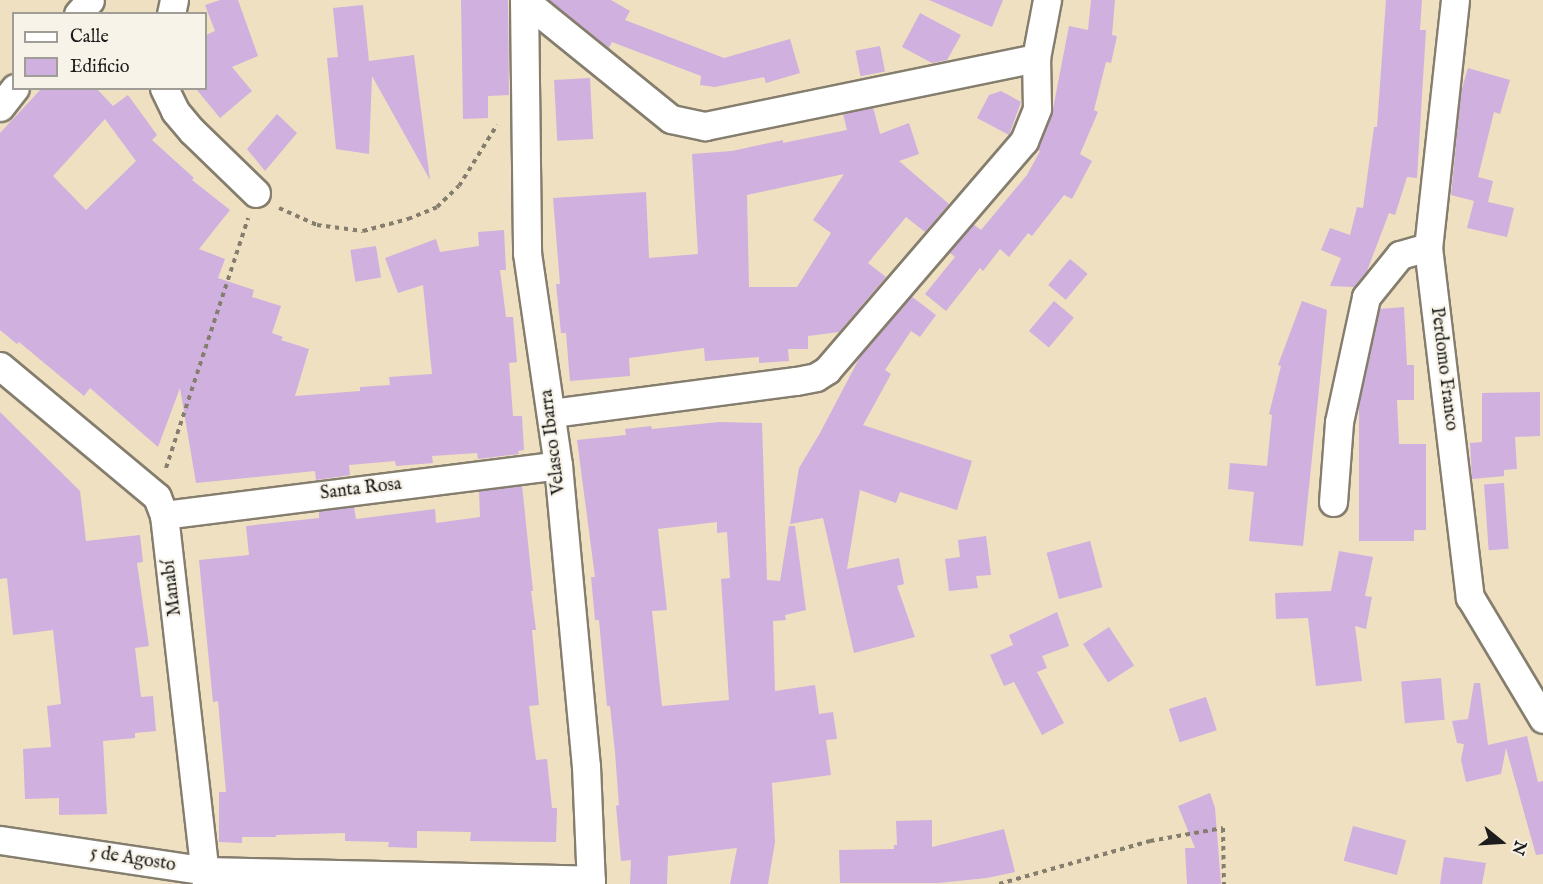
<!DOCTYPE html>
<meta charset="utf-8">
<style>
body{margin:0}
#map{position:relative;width:1543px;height:884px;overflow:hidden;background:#eee0c0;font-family:"IM FELL English",serif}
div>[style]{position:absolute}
.building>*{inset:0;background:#d0b0df;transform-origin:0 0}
.path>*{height:4px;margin-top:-2px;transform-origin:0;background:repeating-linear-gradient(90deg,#857e6e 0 4.5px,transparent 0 9px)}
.roads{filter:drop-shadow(2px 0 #857e6e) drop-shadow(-2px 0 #857e6e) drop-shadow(0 2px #857e6e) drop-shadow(0 -2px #857e6e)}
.minor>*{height:27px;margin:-13.5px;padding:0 13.5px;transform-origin:13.5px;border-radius:13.5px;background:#fff}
span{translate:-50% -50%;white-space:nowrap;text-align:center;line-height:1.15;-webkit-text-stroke:4.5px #f7f3e8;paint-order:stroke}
.street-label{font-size:18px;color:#1c1c1c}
.legend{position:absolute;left:12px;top:12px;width:195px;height:78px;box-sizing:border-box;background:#f7f3e8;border:2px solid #9f9d96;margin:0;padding:8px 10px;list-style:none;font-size:18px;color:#1c1c1c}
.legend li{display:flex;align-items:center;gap:12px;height:30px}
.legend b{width:30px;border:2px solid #9f9d96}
.north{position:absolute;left:1471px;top:812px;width:60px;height:60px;-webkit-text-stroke:4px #f7f3e8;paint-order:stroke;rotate:108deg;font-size:16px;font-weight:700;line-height:24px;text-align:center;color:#1c1c1c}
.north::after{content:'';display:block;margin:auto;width:21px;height:27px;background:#1c1c1c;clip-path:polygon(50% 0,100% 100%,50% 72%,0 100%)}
</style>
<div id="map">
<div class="building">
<i style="clip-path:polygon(220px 0,238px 0,258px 56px,232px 67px,252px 91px,220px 118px,197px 90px,206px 88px,206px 35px,215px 31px,205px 5px)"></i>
<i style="clip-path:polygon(461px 0,508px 0,509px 95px,488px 96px,488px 118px,463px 119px)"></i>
<i style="clip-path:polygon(549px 0,611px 0,630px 11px,625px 20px,724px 58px,790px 39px,800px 73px,766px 83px,764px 77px,715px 87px,700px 85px,701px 76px,612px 42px,609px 48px)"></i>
<i style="clip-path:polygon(929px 0,1003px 0,992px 27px)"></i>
<i style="clip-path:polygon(1091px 0,1115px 0,1112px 35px,1117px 36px,1111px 63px,1106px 62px,1094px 110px,1098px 112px,1080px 154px,1092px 161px,1072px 199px,1064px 195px,1032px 236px,1028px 233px,1009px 257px,1000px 249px,983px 271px,980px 268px,946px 311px,925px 294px,955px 257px,949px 252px,973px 224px,981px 230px,1027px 175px,1040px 151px,1037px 149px,1052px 114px,1069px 26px,1088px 30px)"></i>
<i style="clip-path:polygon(1386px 0,1422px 0,1420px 30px,1426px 30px,1417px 178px,1407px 177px,1395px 215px,1389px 213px,1367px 271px,1354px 287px,1330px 286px,1341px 258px,1321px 250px,1330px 228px,1350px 235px,1357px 207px,1363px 208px,1374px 127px,1377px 127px)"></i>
<i style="clip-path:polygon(363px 5px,369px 61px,414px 55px,430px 180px,372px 76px,369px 154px,336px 149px,327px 58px,338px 57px,333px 8px)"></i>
<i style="clip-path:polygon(920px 13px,961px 35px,947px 60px,932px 63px,902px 47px)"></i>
<i style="left:880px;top:46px;width:26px;height:25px;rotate:79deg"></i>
<i style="clip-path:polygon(1468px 68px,1510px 80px,1500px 114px,1494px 112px,1478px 177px,1493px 181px,1488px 202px,1514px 208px,1507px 237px,1467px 228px,1474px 201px,1451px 195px,1461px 92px)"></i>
<i style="left:590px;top:78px;width:61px;height:36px;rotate:87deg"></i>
<i style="clip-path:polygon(evenodd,42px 88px,96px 88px,113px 106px,128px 95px,157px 135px,152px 140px,194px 178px,192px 180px,230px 210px,199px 249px,225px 259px,218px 278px,254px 290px,252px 297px,281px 306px,272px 333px,283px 337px,281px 340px,309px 349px,295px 396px,360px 391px,360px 387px,390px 385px,389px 377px,432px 374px,423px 285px,398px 293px,385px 258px,436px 239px,440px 252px,479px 246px,478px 232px,504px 230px,506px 270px,500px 270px,506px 317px,513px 317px,517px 362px,509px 363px,513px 416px,522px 416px,524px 450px,518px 451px,519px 454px,478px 459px,477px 453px,432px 456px,433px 463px,396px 466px,395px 461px,349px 465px,350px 475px,316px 480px,315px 471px,196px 483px,180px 388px,158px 447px,90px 388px,84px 396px,19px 342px,17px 344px,0 330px,0 133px,42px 88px,105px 119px,136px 161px,86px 210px,53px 176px,105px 119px)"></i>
<i style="clip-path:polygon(1001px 91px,1021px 102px,1009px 135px,977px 118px,989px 95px)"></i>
<i style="clip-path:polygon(evenodd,873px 107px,880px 134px,909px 123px,919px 154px,899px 161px,949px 204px,925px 232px,906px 217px,868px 263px,886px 277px,839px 332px,808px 336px,808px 349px,788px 349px,789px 361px,759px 363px,759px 357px,705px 361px,704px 348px,629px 358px,630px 376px,570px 381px,566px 333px,561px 333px,556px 284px,560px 284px,553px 198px,646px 192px,649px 258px,698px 254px,692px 154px,732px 151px,783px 140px,783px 143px,847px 130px,843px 114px,873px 107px,844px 174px,813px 220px,831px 233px,797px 287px,749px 287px,747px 195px,844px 174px)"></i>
<i style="clip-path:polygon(277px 114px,297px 133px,265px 171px,247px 149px)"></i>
<i style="left:376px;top:246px;width:32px;height:26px;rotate:81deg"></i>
<i style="left:1070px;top:259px;width:23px;height:34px;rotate:40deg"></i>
<i style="clip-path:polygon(911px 296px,936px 315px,920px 337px,911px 331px,885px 370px,891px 374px,863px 425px,972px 461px,957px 510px,900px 492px,896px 503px,860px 490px,847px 569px,899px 558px,904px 584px,897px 586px,915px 637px,854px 653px,823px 518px,790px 524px,799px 468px,820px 433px,861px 355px)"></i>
<i style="left:1054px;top:301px;width:26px;height:39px;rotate:40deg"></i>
<i style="clip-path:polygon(1302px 301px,1327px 310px,1303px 546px,1249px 541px,1254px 492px,1228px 489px,1230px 463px,1267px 466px,1272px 415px,1269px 414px,1281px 366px,1278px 365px)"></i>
<i style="clip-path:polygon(1404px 307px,1407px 365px,1414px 365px,1414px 400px,1397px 400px,1399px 444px,1426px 444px,1426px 530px,1414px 530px,1414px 541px,1359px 541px,1359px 405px,1379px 309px)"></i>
<i style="clip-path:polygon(1540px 392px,1540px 436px,1515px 437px,1517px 469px,1504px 470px,1504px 476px,1472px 479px,1470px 443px,1482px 442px,1482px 393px)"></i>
<i style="clip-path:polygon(0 412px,80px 491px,86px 541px,140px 535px,143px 562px,137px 563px,149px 646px,135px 648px,141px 697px,153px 696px,156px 731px,135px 733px,135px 738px,103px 741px,107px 814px,59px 815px,59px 798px,25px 799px,23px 749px,51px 747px,47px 706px,61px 704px,53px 630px,13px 635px,7px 578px,0 579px)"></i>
<i style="clip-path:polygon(evenodd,719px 422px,762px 423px,767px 580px,780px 581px,789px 526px,795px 526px,806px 610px,785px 615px,786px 620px,773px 621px,775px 691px,815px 685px,819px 714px,833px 712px,837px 739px,826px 740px,831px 775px,772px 783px,775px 842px,768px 884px,730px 884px,737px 848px,668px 856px,667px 884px,630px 884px,631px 860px,621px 861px,616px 806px,619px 805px,615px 752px,610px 706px,607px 706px,599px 620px,595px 620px,591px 577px,595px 577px,577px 440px,626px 435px,625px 429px,651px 426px,652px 429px,719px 422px,717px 522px,717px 533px,727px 532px,730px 578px,721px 579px,729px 700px,662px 706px,652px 611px,667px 610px,658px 529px,717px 522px)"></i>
<i style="left:1504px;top:483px;width:66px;height:20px;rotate:86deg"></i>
<i style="clip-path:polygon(522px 485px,533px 591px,531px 591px,536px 630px,532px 630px,539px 705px,529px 706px,536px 760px,547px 759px,552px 808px,557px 808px,556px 842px,470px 841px,471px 832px,417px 831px,417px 848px,388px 847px,389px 842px,345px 841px,345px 833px,276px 835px,276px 837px,242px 837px,242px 843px,219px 842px,219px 792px,226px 792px,218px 701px,213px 702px,199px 560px,249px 555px,246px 526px,319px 518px,319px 511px,354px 507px,356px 519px,435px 509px,436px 523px,480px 517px,479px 491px)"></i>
<i style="clip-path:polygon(986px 536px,991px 575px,976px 576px,978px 588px,949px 591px,945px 559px,960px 557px,958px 540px)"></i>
<i style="left:1090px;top:541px;width:48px;height:45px;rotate:75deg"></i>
<i style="clip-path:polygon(1339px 551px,1373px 557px,1365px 596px,1372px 597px,1366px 629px,1355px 626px,1362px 681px,1316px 686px,1308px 618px,1276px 619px,1275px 593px,1331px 591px)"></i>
<i style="clip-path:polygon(1057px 612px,1069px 646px,1042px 656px,1047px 668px,1037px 672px,1064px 723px,1042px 735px,1014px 682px,1004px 686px,990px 655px,1013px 645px,1009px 635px)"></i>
<i style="left:1109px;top:627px;width:46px;height:31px;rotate:57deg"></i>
<i style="left:1441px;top:678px;width:42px;height:40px;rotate:85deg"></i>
<i style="clip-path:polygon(1474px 683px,1480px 683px,1488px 745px,1527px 736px,1538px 782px,1543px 781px,1543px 854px,1536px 855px,1506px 748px,1501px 774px,1466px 782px,1461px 760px,1464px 744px,1457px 743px,1452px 721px,1468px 719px)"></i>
<i style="left:1206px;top:697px;width:35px;height:39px;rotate:72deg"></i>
<i style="clip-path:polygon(1210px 793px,1215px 808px,1221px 884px,1187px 884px,1185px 848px,1195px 848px,1178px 806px)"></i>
<i style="clip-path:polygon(932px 820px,932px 847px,1004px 829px,1015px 872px,987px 878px,938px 883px,840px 883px,839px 850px,894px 849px,894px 845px,897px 845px,896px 821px)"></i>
<i style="left:1353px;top:826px;width:55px;height:36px;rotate:15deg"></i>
<i style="clip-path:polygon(1444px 857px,1486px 863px,1482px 884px,1440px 884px)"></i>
</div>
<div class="path">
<i style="left:279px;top:208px;width:42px;rotate:24.1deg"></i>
<i style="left:317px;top:225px;width:46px;rotate:7.4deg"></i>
<i style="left:363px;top:231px;width:47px;rotate:-14.9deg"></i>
<i style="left:408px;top:219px;width:31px;rotate:-22deg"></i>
<i style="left:437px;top:207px;width:30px;rotate:-44deg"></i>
<i style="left:459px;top:186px;width:72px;rotate:-58.1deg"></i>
<i style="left:166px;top:468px;width:263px;rotate:-71.8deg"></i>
<i style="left:999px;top:884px;width:157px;rotate:-15.9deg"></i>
<i style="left:1150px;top:841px;width:74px;rotate:-10.1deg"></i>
<i style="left:1223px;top:828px;width:56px;rotate:89deg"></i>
</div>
<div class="roads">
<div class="minor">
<i style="left:524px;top:0;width:253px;rotate:89.3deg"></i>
<i style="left:527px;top:253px;width:214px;rotate:81.7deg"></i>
<i style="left:558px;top:465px;width:302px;rotate:84.7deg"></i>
<i style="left:586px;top:766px;width:118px;rotate:87.6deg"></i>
<i style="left:524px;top:0;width:189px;rotate:39deg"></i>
<i style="left:671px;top:119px;width:35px;rotate:12deg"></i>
<i style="left:705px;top:126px;width:338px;rotate:-11.6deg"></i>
<i style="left:1455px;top:0;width:248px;rotate:96.2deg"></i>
<i style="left:1428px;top:247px;width:353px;rotate:83.2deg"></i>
<i style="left:1470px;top:597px;width:142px;rotate:59.1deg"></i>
<i style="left:78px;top:14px;width:18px;rotate:-49deg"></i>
<i style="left:171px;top:14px;width:14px;rotate:-78deg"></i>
<i style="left:164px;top:88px;width:25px;rotate:64deg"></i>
<i style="left:175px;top:111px;width:26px;rotate:50deg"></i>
<i style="left:192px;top:131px;width:89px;rotate:44.1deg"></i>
<i style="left:0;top:107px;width:24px;rotate:-52deg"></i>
<i style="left:0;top:366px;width:204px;rotate:39.8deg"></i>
<i style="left:157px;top:497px;width:19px;rotate:69deg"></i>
<i style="left:164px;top:515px;width:371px;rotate:83.5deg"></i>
<i style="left:552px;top:413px;width:246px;rotate:-7.5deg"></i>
<i style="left:796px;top:381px;width:20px;rotate:-11deg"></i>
<i style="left:816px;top:377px;width:13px;rotate:-32deg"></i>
<i style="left:827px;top:370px;width:302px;rotate:-49.3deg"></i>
<i style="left:1024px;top:141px;width:35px;rotate:-68deg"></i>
<i style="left:1037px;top:108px;width:50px;rotate:-91.1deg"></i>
<i style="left:1036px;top:58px;width:59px;rotate:-79.3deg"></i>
<i style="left:1333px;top:502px;width:80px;rotate:-85.7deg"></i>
<i style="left:1339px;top:422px;width:128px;rotate:-77.8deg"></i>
<i style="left:1366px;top:297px;width:54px;rotate:-51deg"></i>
<i style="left:1400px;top:255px;width:29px;rotate:-16deg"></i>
<i style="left:164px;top:515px;width:397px;rotate:-7.2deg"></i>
<i style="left:0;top:840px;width:209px;rotate:8.5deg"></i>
<i style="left:207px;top:871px;width:384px;rotate:1.3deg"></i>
</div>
</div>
<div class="street-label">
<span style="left:1443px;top:369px;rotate:83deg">Perdomo Franco</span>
<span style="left:554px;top:442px;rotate:-97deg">Velasco Ibarra</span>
<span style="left:361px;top:490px;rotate:-7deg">Santa Rosa</span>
<span style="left:173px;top:588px;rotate:-97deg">Manabí</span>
<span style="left:133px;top:860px;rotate:9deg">5 de Agosto</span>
</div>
<ul class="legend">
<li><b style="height:8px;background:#fff"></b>Calle</li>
<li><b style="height:16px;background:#d0b0df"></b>Edificio</li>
</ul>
<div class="north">N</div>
</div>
